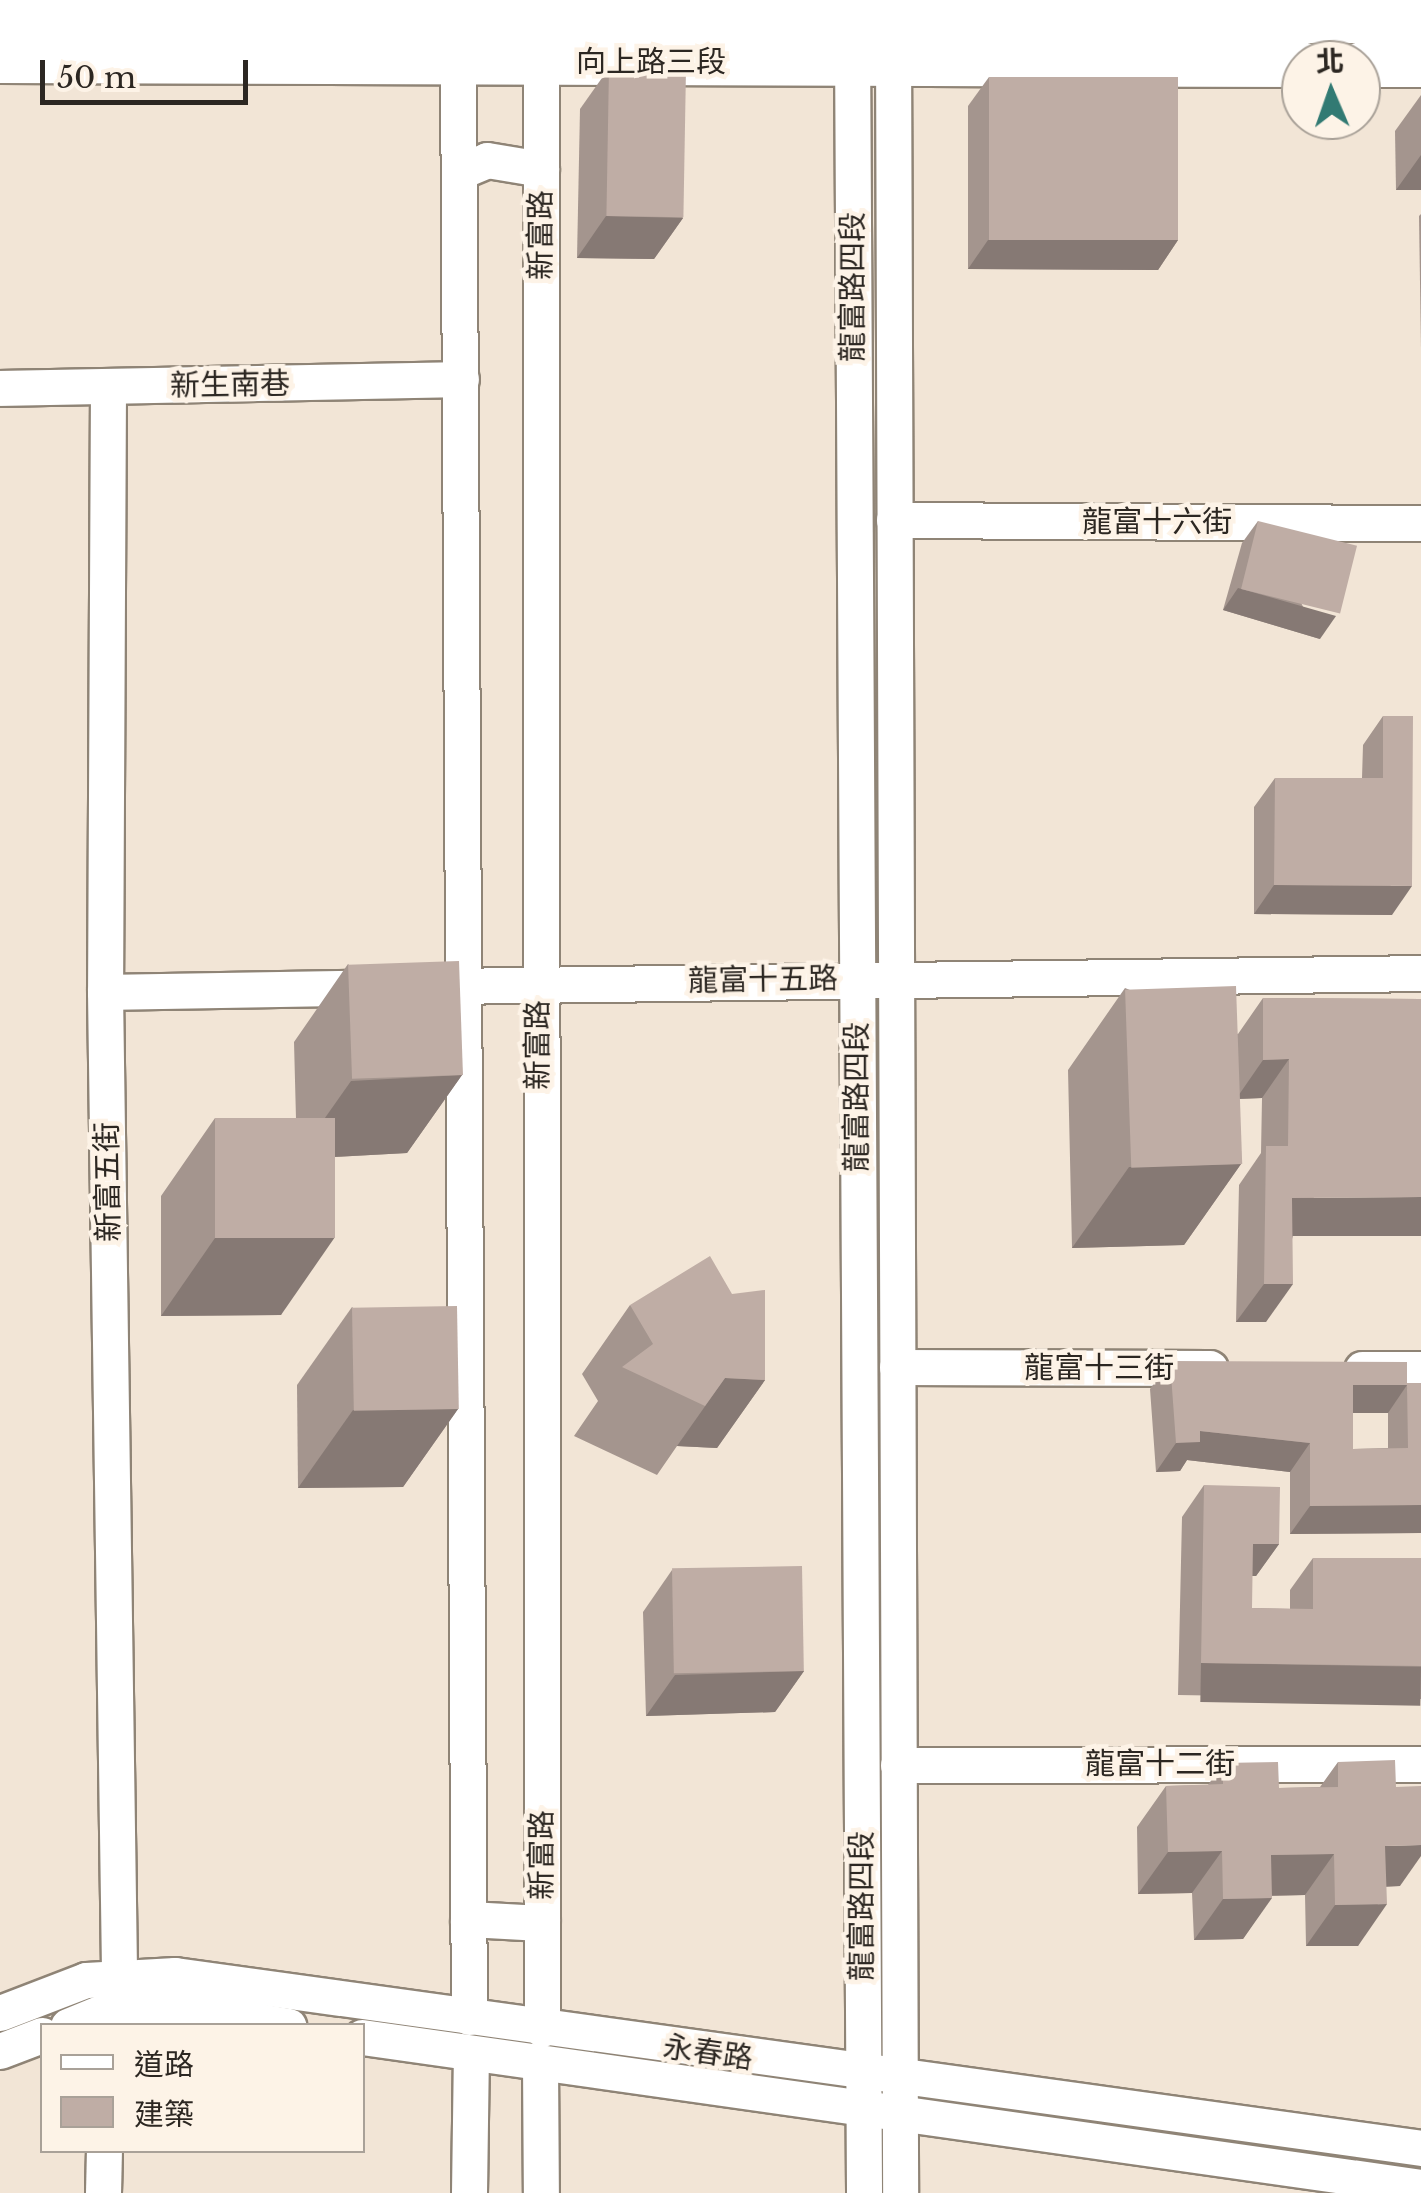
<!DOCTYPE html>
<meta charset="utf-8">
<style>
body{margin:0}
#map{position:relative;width:1421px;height:2193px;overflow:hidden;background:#f2e5d6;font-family:"Libre Baskerville","Noto Sans TC",serif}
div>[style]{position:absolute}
.roads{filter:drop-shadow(2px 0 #8f8476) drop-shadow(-2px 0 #8f8476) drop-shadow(0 2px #8f8476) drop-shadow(0 -2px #8f8476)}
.minor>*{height:35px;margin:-17.5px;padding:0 17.5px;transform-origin:17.5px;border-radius:17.5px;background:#fff}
.major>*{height:45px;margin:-22.5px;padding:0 22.5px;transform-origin:22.5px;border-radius:22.5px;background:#fff}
.wall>*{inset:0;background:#a4958e}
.shaded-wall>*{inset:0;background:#867974;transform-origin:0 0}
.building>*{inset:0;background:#bfada5;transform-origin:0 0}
span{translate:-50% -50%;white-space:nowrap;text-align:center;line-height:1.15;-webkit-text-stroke:9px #fdf3e7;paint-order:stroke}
.street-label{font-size:30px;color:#2c2722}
.legend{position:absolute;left:40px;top:2023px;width:325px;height:130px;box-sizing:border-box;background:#fdf3e7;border:2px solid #a9a198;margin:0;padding:12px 18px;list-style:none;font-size:30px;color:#2c2722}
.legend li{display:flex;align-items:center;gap:20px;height:50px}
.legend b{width:50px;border:2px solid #a9a198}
.north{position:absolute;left:1281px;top:40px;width:100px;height:100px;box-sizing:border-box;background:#fdf3e7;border:2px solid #a9a198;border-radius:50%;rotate:358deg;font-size:28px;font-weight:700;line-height:40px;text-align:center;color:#2c2722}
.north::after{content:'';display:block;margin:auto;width:35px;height:45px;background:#327a73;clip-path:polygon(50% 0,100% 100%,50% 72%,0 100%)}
.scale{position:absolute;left:40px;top:60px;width:208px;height:45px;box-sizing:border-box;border:5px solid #2c2722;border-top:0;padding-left:12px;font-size:30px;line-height:35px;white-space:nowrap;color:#2c2722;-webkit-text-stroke:8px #fdf3e7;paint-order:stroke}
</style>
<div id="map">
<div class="roads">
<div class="minor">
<i style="left:893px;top:39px;width:2154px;rotate:89.81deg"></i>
<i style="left:852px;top:41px;width:2152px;rotate:89.68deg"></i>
<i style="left:458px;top:61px;width:1956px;rotate:89.68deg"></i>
<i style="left:541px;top:62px;width:1967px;rotate:89.97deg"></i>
<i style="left:459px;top:172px;width:30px;rotate:-23deg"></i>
<i style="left:487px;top:160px;width:55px;rotate:9.5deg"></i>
<i style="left:0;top:388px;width:461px;rotate:-1.1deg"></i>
<i style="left:108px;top:388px;width:604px;rotate:90.28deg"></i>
<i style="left:105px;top:992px;width:984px;rotate:89.18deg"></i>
<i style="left:894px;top:520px;width:527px;rotate:0.33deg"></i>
<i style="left:447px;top:986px;width:974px;rotate:-0.76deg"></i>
<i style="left:105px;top:992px;width:275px;rotate:-1deg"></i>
<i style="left:897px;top:1367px;width:313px;rotate:0.2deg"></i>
<i style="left:1362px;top:1369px;width:59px"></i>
<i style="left:898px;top:1765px;width:523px;rotate:-0.11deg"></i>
<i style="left:468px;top:1919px;width:74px;rotate:3.1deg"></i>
<i style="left:0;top:2013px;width:92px;rotate:-21deg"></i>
<i style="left:86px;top:1980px;width:89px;rotate:-3.2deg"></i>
<i style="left:175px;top:1975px;width:1258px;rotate:7.9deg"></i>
<i style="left:68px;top:2026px;width:42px;rotate:-22.3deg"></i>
<i style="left:107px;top:2010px;width:73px;rotate:-1.6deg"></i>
<i style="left:180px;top:2008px;width:110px;rotate:9.4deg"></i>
<i style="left:362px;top:2037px;width:1070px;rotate:8.06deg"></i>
<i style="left:0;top:2051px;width:45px;rotate:-20.9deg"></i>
<i style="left:540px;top:2064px;width:129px;rotate:89.6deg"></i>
<i style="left:103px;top:2193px;width:43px;rotate:-88.7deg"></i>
<i style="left:469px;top:2193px;width:139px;rotate:-89.2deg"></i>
</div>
<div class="major">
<i style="left:0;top:22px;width:1421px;rotate:-0.08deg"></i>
<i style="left:0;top:60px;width:1301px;rotate:0.18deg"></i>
<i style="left:1361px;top:64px;width:60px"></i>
</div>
</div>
<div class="wall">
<i style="clip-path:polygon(609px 68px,683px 218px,654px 259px,577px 258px,580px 109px)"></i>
<i style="clip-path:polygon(989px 77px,1178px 240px,1158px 270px,968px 269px,968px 106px)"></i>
<i style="clip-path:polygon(1421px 95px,1421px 190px,1396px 190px,1395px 131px)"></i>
<i style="clip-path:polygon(1421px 214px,1421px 348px,1419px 216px)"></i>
<i style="clip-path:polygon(1258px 521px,1320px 639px,1223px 610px,1242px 543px)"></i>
<i style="clip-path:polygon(1383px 716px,1392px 915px,1254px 914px,1254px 807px,1275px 778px,1362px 778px,1363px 745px)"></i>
<i style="clip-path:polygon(348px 964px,462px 1075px,407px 1153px,335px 1157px,281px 1315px,161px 1316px,161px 1196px,215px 1118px,296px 1119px,294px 1042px)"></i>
<i style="clip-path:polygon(1125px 988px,1238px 1034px,1263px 998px,1421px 999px,1293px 1236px,1266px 1322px,1236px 1322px,1239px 1185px,1261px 1153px,1262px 1098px,1239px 1099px,1241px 1164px,1184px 1245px,1072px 1248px,1068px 1070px)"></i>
<i style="clip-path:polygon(630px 1305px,765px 1380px,717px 1448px,677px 1446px,657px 1475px,574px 1436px,598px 1401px,582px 1374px)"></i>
<i style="clip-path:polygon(352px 1307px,458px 1409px,403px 1487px,298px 1488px,297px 1385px)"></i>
<i style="clip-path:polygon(evenodd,1170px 1361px,1407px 1383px,1421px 1533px,1290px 1534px,1290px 1472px,1187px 1460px,1180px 1471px,1156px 1472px,1150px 1389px,1170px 1361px,1353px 1413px,1388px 1413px,1388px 1448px,1353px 1449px,1353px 1413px)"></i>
<i style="clip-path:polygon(1204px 1485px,1279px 1544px,1256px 1576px,1252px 1576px,1252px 1608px,1290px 1609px,1290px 1590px,1313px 1558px,1421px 1558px,1421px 1699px,1178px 1695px,1182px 1517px)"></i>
<i style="clip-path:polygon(672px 1570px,804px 1671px,775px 1712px,646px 1716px,643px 1612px)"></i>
<i style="clip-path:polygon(1338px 1762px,1400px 1886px,1386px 1887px,1358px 1946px,1306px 1946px,1305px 1895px,1272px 1896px,1243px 1939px,1194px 1940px,1192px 1893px,1138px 1894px,1137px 1827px,1166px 1786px,1208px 1785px,1223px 1763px,1279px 1788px,1320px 1787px)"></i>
</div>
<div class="shaded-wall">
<i style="clip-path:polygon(1421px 155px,1421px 190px,1396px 190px)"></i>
<i style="clip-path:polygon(606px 216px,683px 218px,654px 259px,577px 258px)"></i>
<i style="clip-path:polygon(988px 240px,1178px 240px,1158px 270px,968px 269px)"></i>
<i style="clip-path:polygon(1238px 588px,1336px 616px,1320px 639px,1223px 610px)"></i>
<i style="clip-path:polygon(1274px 885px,1412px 886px,1392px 915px,1254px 914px)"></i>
<i style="clip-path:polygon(1289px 1059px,1262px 1098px,1236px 1099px,1263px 1060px)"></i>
<i style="clip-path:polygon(462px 1075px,407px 1153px,296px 1159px,351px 1081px)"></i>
<i style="clip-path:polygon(1241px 1164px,1184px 1245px,1072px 1248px,1129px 1167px)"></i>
<i style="clip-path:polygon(1421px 1197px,1421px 1236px,1265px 1236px,1292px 1198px)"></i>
<i style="clip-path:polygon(335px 1237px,281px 1315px,161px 1316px,215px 1238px)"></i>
<i style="clip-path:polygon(1264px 1284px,1293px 1284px,1266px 1322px,1236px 1322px)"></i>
<i style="clip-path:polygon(725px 1378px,765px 1380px,717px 1448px,677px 1446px)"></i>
<i style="clip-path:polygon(1353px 1385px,1407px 1385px,1388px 1413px,1333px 1413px)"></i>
<i style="clip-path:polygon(458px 1409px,403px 1487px,298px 1488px,353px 1410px)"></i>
<i style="clip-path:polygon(1200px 1431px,1310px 1443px,1290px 1472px,1187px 1460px,1180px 1471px,1156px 1472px,1176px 1443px)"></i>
<i style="clip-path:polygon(1421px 1505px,1421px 1533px,1290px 1534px,1310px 1506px)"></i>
<i style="clip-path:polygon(1253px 1544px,1279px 1544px,1256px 1576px,1231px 1576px)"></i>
<i style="left:1201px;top:1663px;width:220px;height:39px;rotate:1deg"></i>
<i style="clip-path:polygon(804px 1671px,775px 1712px,646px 1716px,675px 1675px)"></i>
<i style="clip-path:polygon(1421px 1845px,1421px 1856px,1400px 1886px,1356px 1887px,1385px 1846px)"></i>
<i style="clip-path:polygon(1222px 1851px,1192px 1893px,1138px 1894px,1168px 1852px)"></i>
<i style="clip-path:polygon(1334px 1854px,1305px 1895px,1242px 1896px,1271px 1855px)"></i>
<i style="clip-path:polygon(1272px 1898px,1243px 1939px,1194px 1940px,1223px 1899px)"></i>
<i style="clip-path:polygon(1387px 1904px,1358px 1946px,1306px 1946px,1335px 1905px)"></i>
</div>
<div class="building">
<i style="left:609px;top:68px;width:77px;height:148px;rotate:1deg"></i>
<i style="left:989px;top:77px;width:189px;height:163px"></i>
<i style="left:1258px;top:521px;width:102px;height:70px;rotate:14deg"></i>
<i style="clip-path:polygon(1383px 716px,1413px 716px,1412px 886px,1274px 885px,1275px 778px,1383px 778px)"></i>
<i style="left:459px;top:961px;width:114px;height:111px;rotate:88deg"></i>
<i style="left:1236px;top:986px;width:178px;height:111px;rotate:88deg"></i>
<i style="clip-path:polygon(1263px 998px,1421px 999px,1421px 1197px,1292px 1198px,1293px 1284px,1264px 1284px,1266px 1146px,1288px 1146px,1289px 1059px,1263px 1060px)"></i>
<i style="left:215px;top:1118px;width:120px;height:120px"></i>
<i style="clip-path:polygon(710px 1256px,732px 1294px,765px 1290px,765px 1380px,725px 1378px,705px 1406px,622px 1367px,653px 1344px,630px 1305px)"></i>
<i style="left:457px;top:1306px;width:103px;height:105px;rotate:89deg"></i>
<i style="clip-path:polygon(evenodd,1170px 1361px,1407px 1362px,1407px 1385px,1407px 1383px,1421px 1383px,1421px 1505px,1310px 1506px,1310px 1443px,1200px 1431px,1200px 1442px,1176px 1443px,1170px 1361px,1353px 1385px,1407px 1385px,1408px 1448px,1353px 1449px,1353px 1385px)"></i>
<i style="clip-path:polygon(1204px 1485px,1280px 1487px,1279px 1544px,1253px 1544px,1252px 1608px,1313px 1609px,1313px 1558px,1421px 1558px,1421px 1666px,1201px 1663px)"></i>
<i style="left:802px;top:1566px;width:105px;height:130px;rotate:89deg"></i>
<i style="clip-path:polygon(1395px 1760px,1396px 1787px,1421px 1786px,1421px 1845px,1385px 1846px,1387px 1904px,1335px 1905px,1334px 1854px,1271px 1855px,1272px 1898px,1223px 1899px,1222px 1851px,1168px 1852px,1166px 1786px,1223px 1784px,1223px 1763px,1278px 1762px,1279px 1788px,1338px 1787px,1338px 1762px)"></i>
</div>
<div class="street-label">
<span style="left:651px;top:62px">向上路三段</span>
<span style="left:541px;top:235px;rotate:-90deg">新富路</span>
<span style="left:853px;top:287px;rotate:-90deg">龍富路四段</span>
<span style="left:230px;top:385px;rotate:-1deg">新生南巷</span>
<span style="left:1157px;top:522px">龍富十六街</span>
<span style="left:763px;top:980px;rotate:-1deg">龍富十五路</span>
<span style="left:538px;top:1045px;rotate:-90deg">新富路</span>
<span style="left:857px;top:1097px;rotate:-90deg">龍富路四段</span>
<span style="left:108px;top:1182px;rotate:-91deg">新富五街</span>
<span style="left:1099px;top:1368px">龍富十三街</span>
<span style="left:1160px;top:1764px">龍富十二街</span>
<span style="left:542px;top:1855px;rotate:-90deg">新富路</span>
<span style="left:862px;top:1906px;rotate:-90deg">龍富路四段</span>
<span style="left:708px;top:2053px;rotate:8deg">永春路</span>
</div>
<ul class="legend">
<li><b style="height:12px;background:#fff"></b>道路</li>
<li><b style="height:28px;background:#bfada5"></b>建築</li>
</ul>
<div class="north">北</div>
<div class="scale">50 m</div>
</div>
